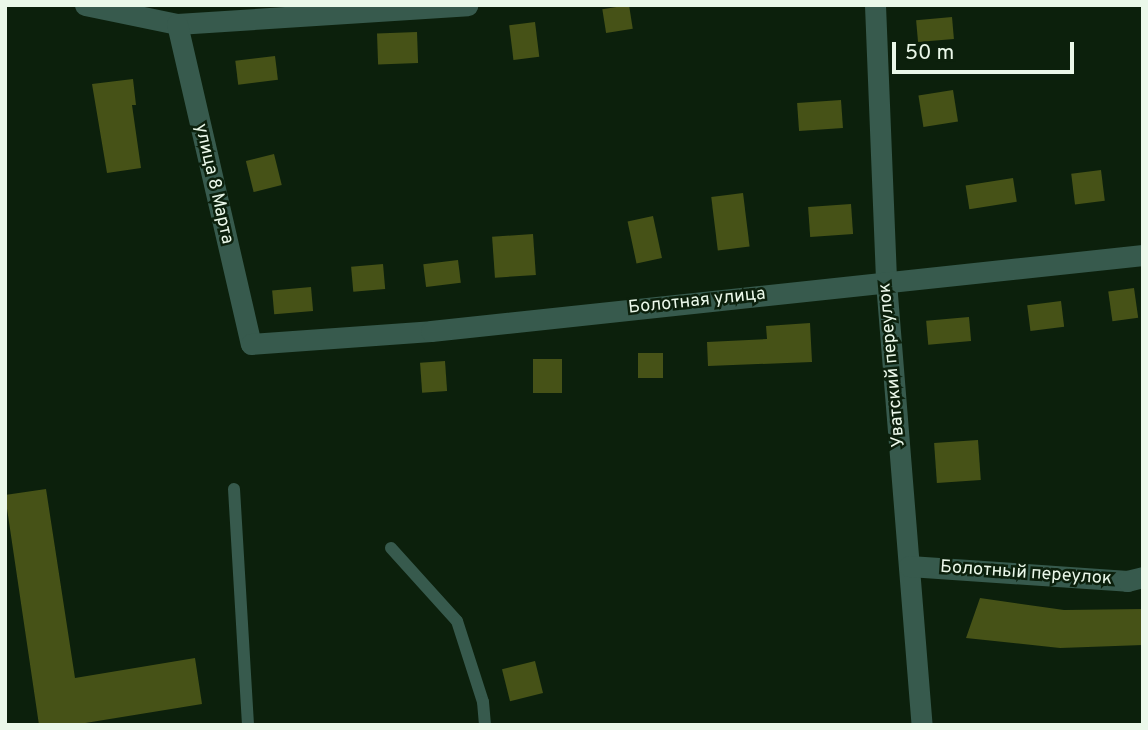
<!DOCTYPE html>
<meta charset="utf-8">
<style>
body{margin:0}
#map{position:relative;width:1148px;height:730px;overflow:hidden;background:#0c200c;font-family:Overpass,sans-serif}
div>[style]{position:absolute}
.building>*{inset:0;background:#465217;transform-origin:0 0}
.service>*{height:12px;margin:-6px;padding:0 6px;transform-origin:6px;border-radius:6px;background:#375a4d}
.minor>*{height:21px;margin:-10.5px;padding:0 10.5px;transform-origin:10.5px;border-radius:10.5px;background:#375a4d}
span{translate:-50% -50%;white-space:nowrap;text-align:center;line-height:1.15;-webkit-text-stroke:5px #0c200c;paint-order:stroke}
.street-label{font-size:18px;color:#ebf8ea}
.frame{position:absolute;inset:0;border:7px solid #ebf8ea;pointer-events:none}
.scale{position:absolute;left:892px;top:42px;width:182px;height:32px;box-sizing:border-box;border:4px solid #ebf8ea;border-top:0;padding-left:9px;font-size:21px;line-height:24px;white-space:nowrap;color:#ebf8ea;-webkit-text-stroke:5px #0c200c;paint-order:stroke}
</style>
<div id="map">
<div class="building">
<i style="left:629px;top:5px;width:24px;height:27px;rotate:81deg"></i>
<i style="left:952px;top:17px;width:22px;height:36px;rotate:85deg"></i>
<i style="left:535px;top:22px;width:35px;height:26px;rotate:83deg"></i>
<i style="left:417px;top:32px;width:31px;height:40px;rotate:88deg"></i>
<i style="left:275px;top:56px;width:24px;height:40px;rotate:83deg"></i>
<i style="clip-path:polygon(133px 79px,136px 105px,132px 105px,141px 168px,107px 173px,92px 84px)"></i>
<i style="left:953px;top:90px;width:32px;height:35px;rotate:81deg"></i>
<i style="left:841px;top:100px;width:28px;height:44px;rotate:86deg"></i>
<i style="left:274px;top:154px;width:32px;height:29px;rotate:76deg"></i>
<i style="left:1101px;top:170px;width:31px;height:30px;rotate:83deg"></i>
<i style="left:1013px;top:178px;width:24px;height:48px;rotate:81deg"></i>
<i style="left:743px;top:193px;width:54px;height:32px;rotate:83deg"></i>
<i style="left:851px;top:204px;width:30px;height:43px;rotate:86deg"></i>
<i style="left:653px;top:216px;width:43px;height:26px;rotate:78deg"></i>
<i style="left:533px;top:234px;width:41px;height:41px;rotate:86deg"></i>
<i style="left:458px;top:260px;width:23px;height:35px;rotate:83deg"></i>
<i style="left:383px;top:264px;width:25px;height:32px;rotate:85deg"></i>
<i style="left:311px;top:287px;width:24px;height:39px;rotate:85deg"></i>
<i style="left:1134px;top:288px;width:30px;height:26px;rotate:82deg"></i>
<i style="left:1061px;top:301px;width:26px;height:34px;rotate:83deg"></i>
<i style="left:969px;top:317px;width:24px;height:43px;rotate:85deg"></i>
<i style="clip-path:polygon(810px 323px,812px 362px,708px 366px,707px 342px,767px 339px,766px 326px)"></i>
<i style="left:638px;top:353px;width:25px;height:25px"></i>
<i style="left:533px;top:359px;width:29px;height:34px"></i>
<i style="left:445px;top:361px;width:30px;height:25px;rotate:86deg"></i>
<i style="left:978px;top:440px;width:40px;height:44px;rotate:86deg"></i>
<i style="clip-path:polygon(46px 489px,75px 678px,195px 658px,202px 704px,73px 725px,39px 725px,5px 495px)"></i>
<i style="clip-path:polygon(980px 598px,1064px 610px,1143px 609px,1143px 645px,1060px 648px,966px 638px)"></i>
<i style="left:535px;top:661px;width:33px;height:34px;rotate:76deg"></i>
</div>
<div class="service">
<i style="left:234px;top:489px;width:236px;rotate:86.6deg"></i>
<i style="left:391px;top:548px;width:98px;rotate:47.9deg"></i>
<i style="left:457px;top:621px;width:85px;rotate:72.2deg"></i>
<i style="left:483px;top:702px;width:23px;rotate:85deg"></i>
</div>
<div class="minor">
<i style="left:85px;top:5px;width:94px;rotate:11.7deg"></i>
<i style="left:177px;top:24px;width:291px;rotate:-3.7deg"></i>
<i style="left:875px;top:5px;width:277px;rotate:87.7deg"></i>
<i style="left:886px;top:282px;width:444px;rotate:85.4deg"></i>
<i style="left:177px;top:24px;width:328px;rotate:77deg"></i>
<i style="left:251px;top:344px;width:180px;rotate:-4.1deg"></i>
<i style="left:431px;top:331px;width:716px;rotate:-6.09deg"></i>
<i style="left:909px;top:566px;width:219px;rotate:3.9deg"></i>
<i style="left:1127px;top:581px;width:16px;rotate:-14deg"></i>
</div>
<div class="street-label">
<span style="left:213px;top:184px;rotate:77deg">улица 8 Марта</span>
<span style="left:697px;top:302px;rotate:-6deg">Болотная улица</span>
<span style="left:893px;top:365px;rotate:-95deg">Уватский переулок</span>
<span style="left:1026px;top:574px;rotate:4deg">Болотный переулок</span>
</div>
<div class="frame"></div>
<div class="scale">50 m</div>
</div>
